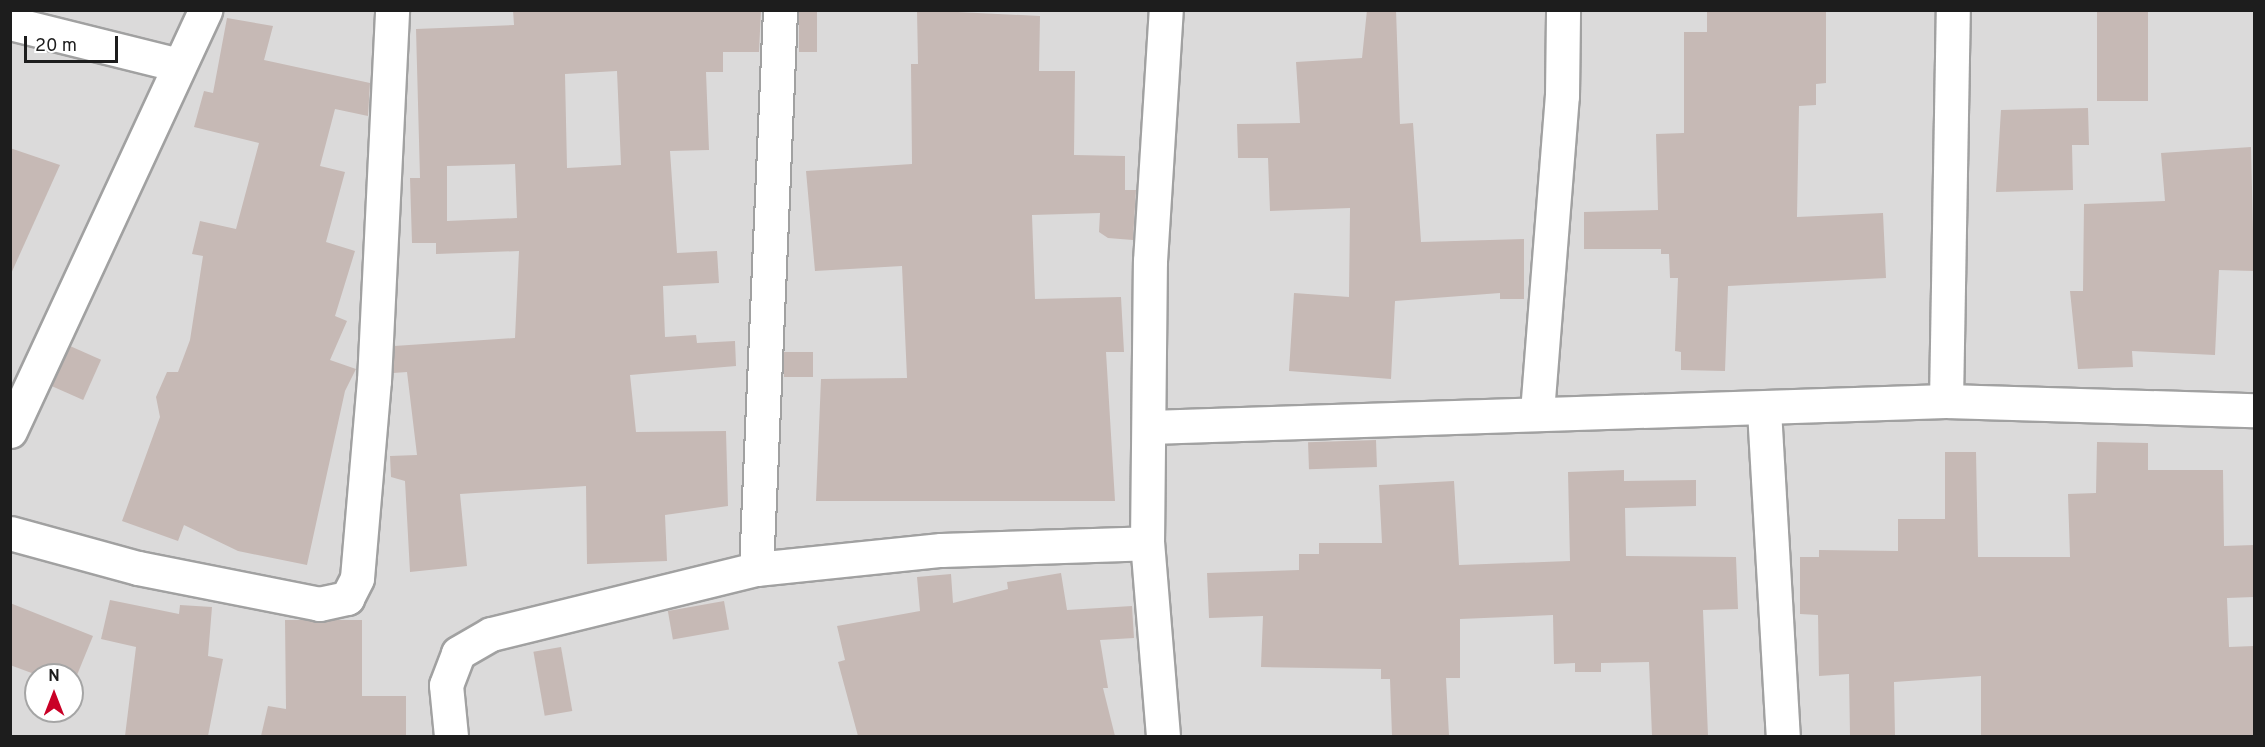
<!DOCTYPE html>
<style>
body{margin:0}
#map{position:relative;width:2265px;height:747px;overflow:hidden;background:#eee8e2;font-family:Overpass,sans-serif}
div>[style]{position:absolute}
.residential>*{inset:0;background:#dbdada}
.building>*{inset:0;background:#c6b9b5;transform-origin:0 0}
.roads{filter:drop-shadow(2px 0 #a1a1a1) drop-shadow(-2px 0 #a1a1a1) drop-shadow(0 2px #a1a1a1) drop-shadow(0 -2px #a1a1a1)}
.minor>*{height:33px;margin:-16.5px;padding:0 16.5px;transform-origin:16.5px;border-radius:16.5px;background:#fff}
span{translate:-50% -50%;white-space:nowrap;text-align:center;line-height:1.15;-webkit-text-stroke:4.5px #fff;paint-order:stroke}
.frame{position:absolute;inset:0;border:12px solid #1d1d1d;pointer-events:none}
.north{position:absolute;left:24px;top:663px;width:60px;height:60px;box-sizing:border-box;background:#fff;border:2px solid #a5a5a5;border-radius:50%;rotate:0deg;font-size:16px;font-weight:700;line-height:24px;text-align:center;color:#1d1d1d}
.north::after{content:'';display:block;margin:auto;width:21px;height:27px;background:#c90026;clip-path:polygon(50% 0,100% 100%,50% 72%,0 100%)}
.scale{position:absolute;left:24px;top:36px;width:94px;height:27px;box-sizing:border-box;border:3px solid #1d1d1d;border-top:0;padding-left:8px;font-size:18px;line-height:21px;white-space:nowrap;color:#1d1d1d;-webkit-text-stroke:4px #fff;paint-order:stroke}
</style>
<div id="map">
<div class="residential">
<i style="clip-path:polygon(evenodd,10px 11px,2254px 11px,2254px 736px,11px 736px,10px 11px,36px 675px,72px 675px,72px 711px,36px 711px,36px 675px)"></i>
</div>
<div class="building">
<i style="clip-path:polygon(evenodd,513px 10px,761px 10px,759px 52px,723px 52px,723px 72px,706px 72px,709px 150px,670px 151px,677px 253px,717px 251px,719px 283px,663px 286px,665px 337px,696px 335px,697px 343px,735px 341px,736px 366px,630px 375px,636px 432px,726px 431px,728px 506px,665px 515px,667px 561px,587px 564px,586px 486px,460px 494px,467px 566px,410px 572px,405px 481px,391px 477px,390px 456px,417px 455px,407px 372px,393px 373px,394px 346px,515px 338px,519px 251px,436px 254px,436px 243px,412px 243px,410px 178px,420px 178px,416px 29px,514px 25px,513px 10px,617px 71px,621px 165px,567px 168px,565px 74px,617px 71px,513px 10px,515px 164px,517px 218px,447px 221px,447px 166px,515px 164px)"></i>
<i style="left:799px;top:10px;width:18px;height:42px"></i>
<i style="clip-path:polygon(917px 10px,1040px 16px,1039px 71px,1075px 71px,1074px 155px,1125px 156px,1125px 190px,1136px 190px,1133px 240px,1108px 238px,1099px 232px,1100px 213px,1032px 215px,1035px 299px,1121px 297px,1124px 352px,1106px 352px,1115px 501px,816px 501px,821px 379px,907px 378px,902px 266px,815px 271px,806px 171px,912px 164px,911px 64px,918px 64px)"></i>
<i style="clip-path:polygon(1367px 10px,1396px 10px,1400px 124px,1413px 123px,1421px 242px,1524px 239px,1524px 299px,1500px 299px,1500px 293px,1395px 301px,1391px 379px,1289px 371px,1294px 293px,1349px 297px,1350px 208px,1270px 211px,1268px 158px,1238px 158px,1237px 124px,1300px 123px,1296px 62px,1362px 58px)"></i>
<i style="clip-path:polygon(1707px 10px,1826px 10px,1826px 83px,1816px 84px,1816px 105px,1799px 106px,1797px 217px,1883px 213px,1886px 278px,1728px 286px,1725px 371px,1681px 370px,1681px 352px,1675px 351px,1678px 278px,1670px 278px,1669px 254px,1661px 254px,1661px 249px,1584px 249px,1584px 212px,1658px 210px,1656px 134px,1684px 133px,1684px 32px,1707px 32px)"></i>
<i style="left:2097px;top:10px;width:51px;height:91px"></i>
<i style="clip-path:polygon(227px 18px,273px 26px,264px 60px,370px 83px,368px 116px,335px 109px,320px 166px,345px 172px,326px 242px,355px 251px,335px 316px,347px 321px,330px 360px,356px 369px,345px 391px,307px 565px,238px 551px,184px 525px,178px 541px,122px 521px,160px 417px,156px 397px,167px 372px,178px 372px,190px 340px,203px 256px,192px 254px,200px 221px,236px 229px,259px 143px,194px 127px,204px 91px,213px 93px)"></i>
<i style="clip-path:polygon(2088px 108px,2089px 145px,2072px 145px,2073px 190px,1996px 192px,2001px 110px)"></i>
<i style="clip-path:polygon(2251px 147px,2254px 271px,2219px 270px,2215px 355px,2132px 351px,2133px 367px,2078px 369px,2070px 291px,2083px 291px,2084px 204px,2165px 201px,2161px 153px)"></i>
<i style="clip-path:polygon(10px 148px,60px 165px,10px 276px)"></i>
<i style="left:70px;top:346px;width:34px;height:44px;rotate:24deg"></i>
<i style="left:784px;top:352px;width:29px;height:25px"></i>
<i style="left:1376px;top:440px;width:27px;height:68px;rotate:88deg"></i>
<i style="clip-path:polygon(2097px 442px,2148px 443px,2148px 470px,2223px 470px,2224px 546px,2254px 545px,2254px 597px,2227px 598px,2229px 647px,2254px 646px,2254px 736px,1981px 736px,1981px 676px,1894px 682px,1895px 736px,1850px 736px,1849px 674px,1819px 676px,1818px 615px,1800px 614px,1800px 557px,1819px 557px,1819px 550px,1898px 551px,1898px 519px,1945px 519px,1945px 452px,1976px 452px,1978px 557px,2070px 557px,2068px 494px,2096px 493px)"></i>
<i style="clip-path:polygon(1624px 470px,1624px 481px,1696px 480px,1696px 506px,1625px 508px,1626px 556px,1736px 557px,1738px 609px,1703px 610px,1708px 736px,1652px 736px,1649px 662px,1601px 663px,1601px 672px,1575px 672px,1575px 663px,1554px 664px,1553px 615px,1460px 619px,1460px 678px,1446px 678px,1449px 736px,1392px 736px,1390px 679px,1381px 679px,1381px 669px,1261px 667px,1263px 616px,1209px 618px,1207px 573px,1299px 570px,1299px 554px,1319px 554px,1319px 543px,1382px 543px,1379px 485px,1454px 481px,1459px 565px,1570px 561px,1568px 472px)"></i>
<i style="clip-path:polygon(1061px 573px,1067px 610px,1132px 606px,1134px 638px,1100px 640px,1108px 688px,1103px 688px,1115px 736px,858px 736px,838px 662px,845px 660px,837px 626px,920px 611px,917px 577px,951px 574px,953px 603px,1008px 589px,1007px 582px)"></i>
<i style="clip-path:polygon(110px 600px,179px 614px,180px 605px,212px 607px,208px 656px,223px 659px,208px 736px,125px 736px,136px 647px,101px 639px)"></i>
<i style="left:724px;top:601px;width:29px;height:57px;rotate:80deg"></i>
<i style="clip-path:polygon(10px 603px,93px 636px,77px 675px,37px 675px,10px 665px)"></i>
<i style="clip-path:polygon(285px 620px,362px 620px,362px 696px,406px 696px,406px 736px,261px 736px,268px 706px,286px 709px)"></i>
<i style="left:561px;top:647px;width:65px;height:28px;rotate:80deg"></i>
</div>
<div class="roads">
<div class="minor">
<i style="left:10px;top:23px;width:174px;rotate:14deg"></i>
<i style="left:1946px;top:401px;width:391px;rotate:-89deg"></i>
<i style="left:1764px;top:410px;width:327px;rotate:86.7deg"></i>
<i style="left:1537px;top:412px;width:317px;rotate:-85.5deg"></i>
<i style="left:1562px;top:96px;width:86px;rotate:-89.3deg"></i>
<i style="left:1150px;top:427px;width:796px;rotate:-1.87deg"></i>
<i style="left:1946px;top:401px;width:308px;rotate:1.7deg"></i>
<i style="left:10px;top:431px;width:464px;rotate:-65.1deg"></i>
<i style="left:10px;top:533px;width:133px;rotate:15.3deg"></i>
<i style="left:138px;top:568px;width:185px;rotate:11.2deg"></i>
<i style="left:319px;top:604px;width:29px;rotate:-12deg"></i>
<i style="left:347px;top:598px;width:22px;rotate:-63deg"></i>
<i style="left:357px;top:578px;width:198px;rotate:-85.1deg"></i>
<i style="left:374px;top:381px;width:371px;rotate:-87.2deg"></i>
<i style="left:756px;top:569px;width:560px;rotate:-87.54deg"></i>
<i style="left:451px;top:736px;width:51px;rotate:-95.6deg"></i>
<i style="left:446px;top:685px;width:34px;rotate:-69deg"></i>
<i style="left:458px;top:653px;width:38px;rotate:-30deg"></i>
<i style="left:491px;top:634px;width:273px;rotate:-13.8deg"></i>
<i style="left:756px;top:569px;width:186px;rotate:-5.9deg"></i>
<i style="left:941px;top:550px;width:206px;rotate:-1.9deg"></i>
<i style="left:1163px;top:736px;width:194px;rotate:-94.7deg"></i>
<i style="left:1147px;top:543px;width:282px;rotate:-89.4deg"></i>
<i style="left:1150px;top:261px;width:252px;rotate:-86.4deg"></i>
</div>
</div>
<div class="frame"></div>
<div class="north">N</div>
<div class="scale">20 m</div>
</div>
